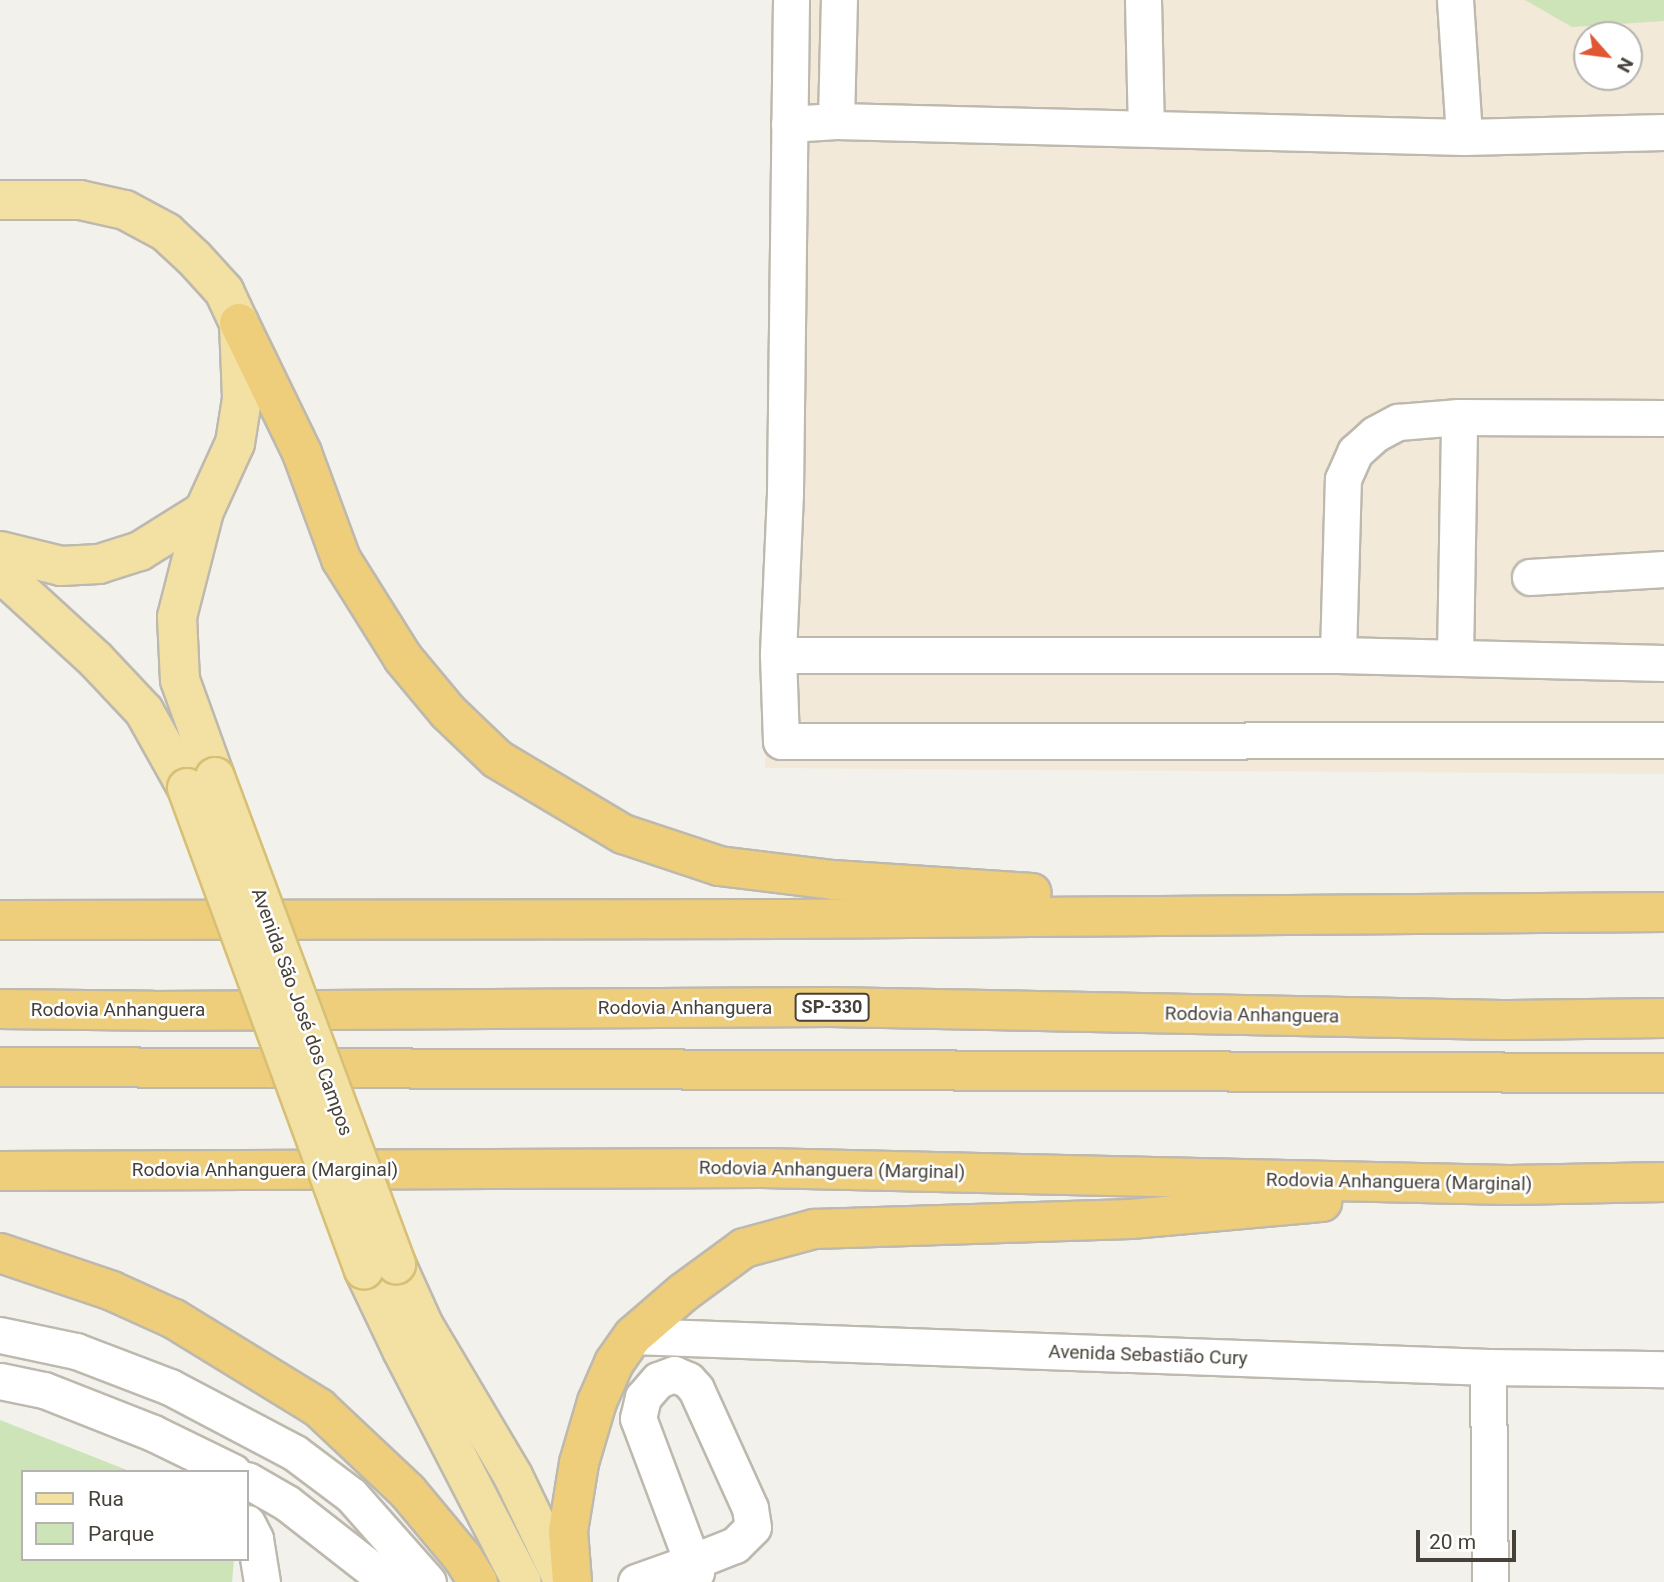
<!DOCTYPE html>
<meta charset="utf-8">
<style>
body{margin:0}
#map{position:relative;width:1664px;height:1582px;overflow:hidden;background:#f3f1eb;font-family:Roboto,sans-serif}
div>[style]{position:absolute}
.commercial>*{inset:0;background:#f2e9d9}
.green>*{inset:0;background:#cde3b8}
.roads{filter:drop-shadow(2px 0 #beb9ae) drop-shadow(-2px 0 #beb9ae) drop-shadow(0 2px #beb9ae) drop-shadow(0 -2px #beb9ae)}
.minor>*{height:35px;margin:-17.5px;padding:0 17.5px;transform-origin:17.5px;border-radius:17.5px;background:#fff}
.major>*{height:38px;margin:-19px;padding:0 19px;transform-origin:19px;border-radius:19px;background:#f3e1a4}
.highway>*{height:38px;margin:-19px;padding:0 19px;transform-origin:19px;border-radius:19px;background:#eece7b}
.bridges{filter:drop-shadow(2px 0 #d7bf75) drop-shadow(-2px 0 #d7bf75) drop-shadow(0 2px #d7bf75) drop-shadow(0 -2px #d7bf75)}
.major-bridge>*{height:38px;margin:-19px;padding:0 19px;transform-origin:19px;border-radius:19px;background:#f3e1a4}
span{translate:-50% -50%;white-space:nowrap;text-align:center;line-height:1.15;-webkit-text-stroke:5px #fff;paint-order:stroke}
.shield-label span{padding:2px 5px;background:#fff;border:2px solid;border-radius:5px;-webkit-text-stroke-width:0}
.shield-label{font-size:18px;color:#474239;font-weight:700}
.street-label{font-size:19px;color:#474239}
.legend{position:absolute;left:21px;top:1470px;width:228px;height:91px;box-sizing:border-box;background:#fff;border:2px solid #b5b3b0;margin:0;padding:9px 12px;list-style:none;font-size:21px;color:#474239}
.legend li{display:flex;align-items:center;gap:14px;height:35px}
.legend b{width:35px;border:2px solid #b5b3b0}
.north{position:absolute;left:1573px;top:21px;width:70px;height:70px;box-sizing:border-box;background:#fff;border:2px solid #b5b3b0;border-radius:50%;rotate:118deg;font-size:19px;font-weight:700;line-height:28px;text-align:center;color:#474239}
.north::after{content:'';display:block;margin:auto;width:24px;height:32px;background:#e25733;clip-path:polygon(50% 0,100% 100%,50% 72%,0 100%)}
.scale{position:absolute;left:1416px;top:1530px;width:100px;height:32px;box-sizing:border-box;border:4px solid #474239;border-top:0;padding-left:9px;font-size:21px;line-height:24px;white-space:nowrap;color:#474239;-webkit-text-stroke:5px #fff;paint-order:stroke}
</style>
<div id="map">
<div class="commercial">
<i style="clip-path:polygon(evenodd,785px 0,1664px 0,1664px 774px,765px 768px,785px 0,1587px 35px,1629px 35px,1629px 77px,1587px 77px,1587px 35px)"></i>
</div>
<div class="green">
<i style="clip-path:polygon(1525px 0,1664px 0,1664px 21px,1572px 27px)"></i>
<i style="clip-path:polygon(0 1420px,132px 1472px,23px 1472px,23px 1559px,234px 1559px,232px 1582px,0 1582px)"></i>
</div>
<div class="roads">
<div class="minor">
<i style="left:791px;top:0;width:493px;rotate:90.7deg"></i>
<i style="left:785px;top:493px;width:162px;rotate:92.5deg"></i>
<i style="left:778px;top:655px;width:86px;rotate:88deg"></i>
<i style="left:781px;top:741px;width:883px;rotate:-0.06deg"></i>
<i style="left:1143px;top:0;width:128px;rotate:88.7deg"></i>
<i style="left:1455px;top:0;width:137px;rotate:86.2deg"></i>
<i style="left:836px;top:121px;width:121px;rotate:-88.6deg"></i>
<i style="left:789px;top:124px;width:47px;rotate:-3.7deg"></i>
<i style="left:836px;top:121px;width:628px;rotate:1.46deg"></i>
<i style="left:1464px;top:137px;width:200px;rotate:-1.4deg"></i>
<i style="left:1530px;top:577px;width:134px;rotate:-3.4deg"></i>
<i style="left:778px;top:655px;width:560px"></i>
<i style="left:1338px;top:655px;width:326px;rotate:1.4deg"></i>
<i style="left:1338px;top:655px;width:176px;rotate:-88.4deg"></i>
<i style="left:1343px;top:479px;width:30px;rotate:-66deg"></i>
<i style="left:1355px;top:452px;width:27px;rotate:-42deg"></i>
<i style="left:1375px;top:434px;width:26px;rotate:-28deg"></i>
<i style="left:1398px;top:422px;width:61px;rotate:-4.7deg"></i>
<i style="left:1459px;top:417px;width:205px;rotate:0.3deg"></i>
<i style="left:1455px;top:656px;width:239px;rotate:-89deg"></i>
<i style="left:0;top:1335px;width:78px;rotate:11.9deg"></i>
<i style="left:76px;top:1351px;width:101px;rotate:21deg"></i>
<i style="left:170px;top:1387px;width:141px;rotate:27.8deg"></i>
<i style="left:295px;top:1453px;width:70px;rotate:36.9deg"></i>
<i style="left:351px;top:1495px;width:116px;rotate:48.5deg"></i>
<i style="left:633px;top:1336px;width:856px;rotate:2.08deg"></i>
<i style="left:1488px;top:1367px;width:176px;rotate:0.7deg"></i>
<i style="left:1488px;top:1367px;width:215px;rotate:89.5deg"></i>
<i style="left:0;top:1381px;width:45px;rotate:11.6deg"></i>
<i style="left:44px;top:1390px;width:117px;rotate:21.5deg"></i>
<i style="left:153px;top:1433px;width:89px;rotate:26deg"></i>
<i style="left:247px;top:1480px;width:46px;rotate:29.9deg"></i>
<i style="left:287px;top:1503px;width:128px;rotate:38deg"></i>
<i style="left:247px;top:1523px;width:18px;rotate:63deg"></i>
<i style="left:255px;top:1539px;width:44px;rotate:80.8deg"></i>
<i style="left:636px;top:1582px;width:59px;rotate:-19.7deg"></i>
<i style="left:692px;top:1562px;width:46px;rotate:-21.6deg"></i>
<i style="left:735px;top:1545px;width:25px;rotate:-45deg"></i>
<i style="left:753px;top:1527px;width:19px;rotate:-99deg"></i>
<i style="left:750px;top:1508px;width:131px;rotate:-114.4deg"></i>
<i style="left:696px;top:1389px;width:12px;rotate:-132deg"></i>
<i style="left:688px;top:1380px;width:15px;rotate:-157deg"></i>
<i style="left:674px;top:1374px;width:17px;rotate:159deg"></i>
<i style="left:658px;top:1380px;width:23px;rotate:131deg"></i>
<i style="left:643px;top:1397px;width:22px;rotate:103deg"></i>
<i style="left:638px;top:1418px;width:154px;rotate:69.4deg"></i>
<i style="left:692px;top:1562px;width:11px;rotate:68deg"></i>
</div>
<div class="major">
<i style="left:0;top:200px;width:80px"></i>
<i style="left:80px;top:200px;width:46px;rotate:12.5deg"></i>
<i style="left:125px;top:210px;width:47px;rotate:28.2deg"></i>
<i style="left:166px;top:232px;width:38px;rotate:43deg"></i>
<i style="left:194px;top:258px;width:45px;rotate:47.7deg"></i>
<i style="left:224px;top:291px;width:35px;rotate:65deg"></i>
<i style="left:239px;top:323px;width:76px;rotate:87.7deg"></i>
<i style="left:242px;top:399px;width:45px;rotate:99deg"></i>
<i style="left:235px;top:443px;width:75px;rotate:114.5deg"></i>
<i style="left:204px;top:511px;width:109px;rotate:104.3deg"></i>
<i style="left:177px;top:617px;width:63px;rotate:87.3deg"></i>
<i style="left:180px;top:680px;width:103px;rotate:70.2deg"></i>
<i style="left:0;top:551px;width:63px;rotate:13.8deg"></i>
<i style="left:61px;top:566px;width:38px;rotate:-3deg"></i>
<i style="left:99px;top:564px;width:43px;rotate:-17.6deg"></i>
<i style="left:140px;top:551px;width:75px;rotate:-32deg"></i>
<i style="left:0;top:572px;width:130px;rotate:42.5deg"></i>
<i style="left:96px;top:660px;width:70px;rotate:46.7deg"></i>
<i style="left:144px;top:711px;width:88px;rotate:60.8deg"></i>
<i style="left:396px;top:1264px;width:68px;rotate:65.7deg"></i>
<i style="left:424px;top:1326px;width:174px;rotate:59.3deg"></i>
<i style="left:513px;top:1476px;width:118px;rotate:64.3deg"></i>
<i style="left:364px;top:1270px;width:89px;rotate:64.6deg"></i>
<i style="left:402px;top:1350px;width:261px;rotate:62.7deg"></i>
</div>
<div class="highway">
<i style="left:239px;top:323px;width:144px;rotate:64.1deg"></i>
<i style="left:302px;top:453px;width:113px;rotate:69.8deg"></i>
<i style="left:341px;top:559px;width:117px;rotate:57.9deg"></i>
<i style="left:403px;top:658px;width:70px;rotate:50.2deg"></i>
<i style="left:448px;top:712px;width:68px;rotate:43.8deg"></i>
<i style="left:497px;top:759px;width:147px;rotate:30.8deg"></i>
<i style="left:623px;top:834px;width:101px;rotate:18.4deg"></i>
<i style="left:719px;top:866px;width:115px;rotate:7deg"></i>
<i style="left:833px;top:880px;width:199px;rotate:3.7deg"></i>
<i style="left:0;top:920px;width:788px;rotate:-0.07deg"></i>
<i style="left:788px;top:919px;width:876px;rotate:-0.46deg"></i>
<i style="left:0;top:1009px;width:153px;rotate:0.7deg"></i>
<i style="left:153px;top:1011px;width:677px;rotate:-0.34deg"></i>
<i style="left:830px;top:1007px;width:672px;rotate:1.11deg"></i>
<i style="left:1502px;top:1020px;width:162px;rotate:-0.7deg"></i>
<i style="left:0;top:1067px;width:1664px;rotate:0.21deg"></i>
<i style="left:0;top:1171px;width:762px;rotate:-0.23deg"></i>
<i style="left:762px;top:1168px;width:747px;rotate:1.3deg"></i>
<i style="left:1509px;top:1185px;width:155px;rotate:-1.1deg"></i>
<i style="left:0;top:1253px;width:118px;rotate:18.7deg"></i>
<i style="left:112px;top:1291px;width:68px;rotate:24.3deg"></i>
<i style="left:174px;top:1319px;width:170px;rotate:31.5deg"></i>
<i style="left:319px;top:1408px;width:122px;rotate:43.3deg"></i>
<i style="left:408px;top:1492px;width:86px;rotate:50.2deg"></i>
<i style="left:463px;top:1558px;width:28px;rotate:58deg"></i>
<i style="left:572px;top:1582px;width:51px;rotate:-94.5deg"></i>
<i style="left:568px;top:1531px;width:69px;rotate:-80.8deg"></i>
<i style="left:579px;top:1463px;width:64px;rotate:-73.6deg"></i>
<i style="left:597px;top:1402px;width:43px;rotate:-66.4deg"></i>
<i style="left:614px;top:1363px;width:33px;rotate:-55deg"></i>
<i style="left:633px;top:1336px;width:67px;rotate:-40.8deg"></i>
<i style="left:684px;top:1292px;width:74px;rotate:-36.3deg"></i>
<i style="left:744px;top:1248px;width:73px;rotate:-15.2deg"></i>
<i style="left:814px;top:1229px;width:317px;rotate:-1.8deg"></i>
<i style="left:1131px;top:1219px;width:192px;rotate:-5.1deg"></i>
</div>
</div>
<div class="bridges">
<div class="major-bridge">
<i style="left:215px;top:777px;width:520px;rotate:69.61deg"></i>
<i style="left:187px;top:788px;width:513px;rotate:69.84deg"></i>
</div>
</div>
<div class="shield-label">
<span style="left:832px;top:1007px">SP-330</span>
</div>
<div class="street-label">
<span style="left:685px;top:1008px">Rodovia Anhanguera</span>
<span style="left:118px;top:1010px">Rodovia Anhanguera</span>
<span style="left:302px;top:1012px;rotate:70deg">Avenida São José dos Campos</span>
<span style="left:1252px;top:1015px;rotate:1deg">Rodovia Anhanguera</span>
<span style="left:265px;top:1170px">Rodovia Anhanguera (Marginal)</span>
<span style="left:832px;top:1170px;rotate:1deg">Rodovia Anhanguera (Marginal)</span>
<span style="left:1399px;top:1182px;rotate:1deg">Rodovia Anhanguera (Marginal)</span>
<span style="left:1148px;top:1355px;rotate:2deg">Avenida Sebastião Cury</span>
</div>
<ul class="legend">
<li><b style="height:9px;background:#f3e1a4"></b>Rua</li>
<li><b style="height:19px;background:#cde3b8"></b>Parque</li>
</ul>
<div class="north">N</div>
<div class="scale">20 m</div>
</div>
